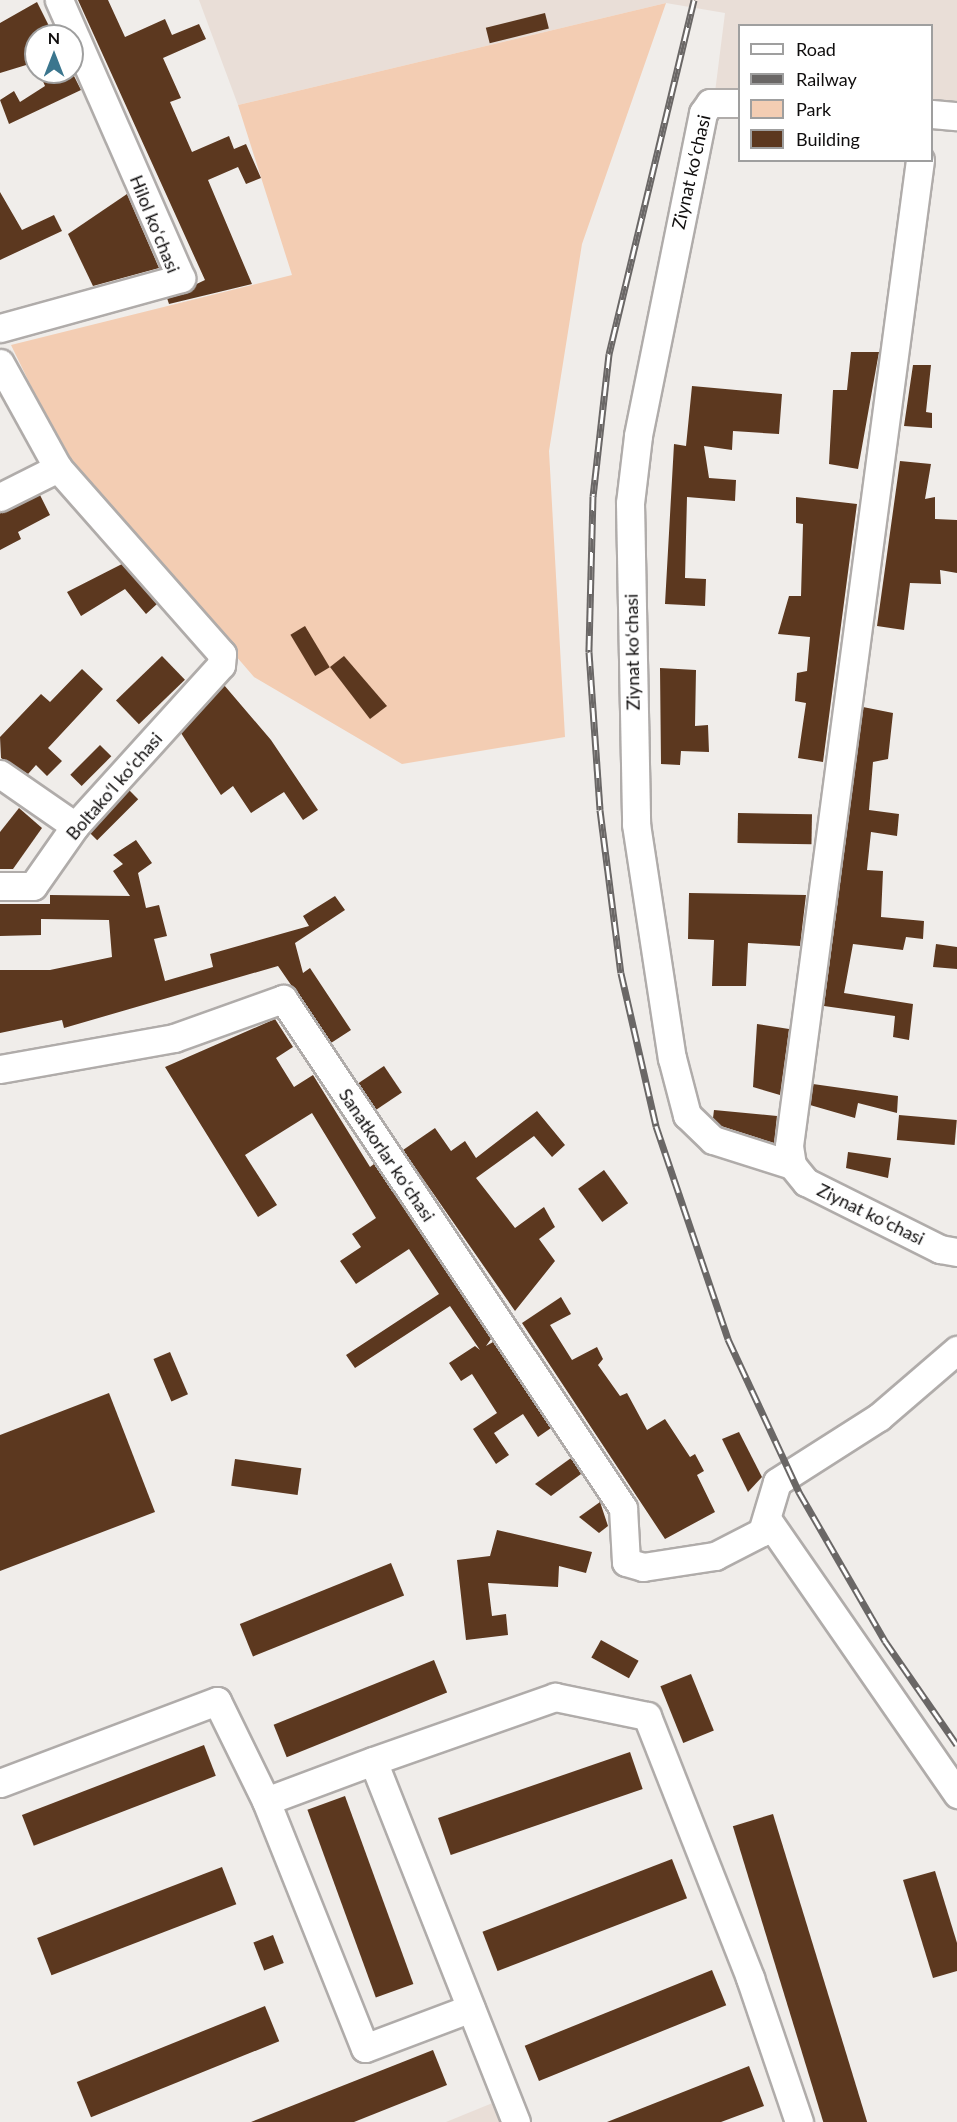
<!DOCTYPE html>
<meta charset="utf-8">
<style>
body{margin:0}
#map{position:relative;width:957px;height:2122px;overflow:hidden;background:#f0edea;font-family:Lato,sans-serif}
div>[style]{position:absolute}
.built>*{inset:0;background:#e9ded7}
.green>*{inset:0;background:#f3cdb3}
.building>*{inset:0;background:#5c381f;transform-origin:0 0}
.roads{filter:drop-shadow(2px 0 #b0acaa) drop-shadow(-2px 0 #b0acaa) drop-shadow(0 2px #b0acaa) drop-shadow(0 -2px #b0acaa)}
.minor>*{height:27px;margin:-13.5px;padding:0 13.5px;transform-origin:13.5px;border-radius:13.5px;background:#fff}
.rail>*{height:7px;margin-top:-3.5px;transform-origin:0;background:repeating-linear-gradient(90deg,#fff 0 14px,#6a6766 0 28px);box-sizing:border-box;border-block:2px solid #6a6766}
span{translate:-50% -50%;white-space:nowrap;text-align:center;line-height:1.15;-webkit-text-stroke:6px #fff;paint-order:stroke}
.street-label{font-size:18px;color:#100e0e}
.legend{position:absolute;left:738px;top:24px;width:195px;height:138px;box-sizing:border-box;background:#fff;border:2px solid #9f9f9f;margin:0;padding:8px 10px;list-style:none;font-size:18px;color:#100e0e}
.legend li{display:flex;align-items:center;gap:12px;height:30px}
.legend b{width:30px;border:2px solid #9f9f9f}
.north{position:absolute;left:24px;top:24px;width:60px;height:60px;box-sizing:border-box;background:#fff;border:2px solid #9f9f9f;border-radius:50%;rotate:0deg;font-size:16px;font-weight:700;line-height:24px;text-align:center;color:#100e0e}
.north::after{content:'';display:block;margin:auto;width:21px;height:27px;background:#3b768e;clip-path:polygon(50% 0,100% 100%,50% 72%,0 100%)}
</style>
<div id="map">
<div class="built">
<i style="clip-path:polygon(199px 0,957px 0,957px 125px,932px 123px,932px 26px,740px 26px,739px 110px,713px 108px,725px 13px,666px 3px,238px 105px)"></i>
<i style="clip-path:polygon(495px 2102px,503px 2122px,446px 2122px)"></i>
</div>
<div class="green">
<i style="clip-path:polygon(666px 3px,582px 244px,549px 451px,565px 737px,402px 764px,254px 677px,67px 460px,11px 345px,292px 275px,238px 105px)"></i>
</div>
<div class="building">
<i style="clip-path:polygon(78px 0,108px 0,125px 37px,165px 19px,172px 35px,199px 24px,206px 39px,163px 58px,181px 98px,170px 102px,192px 152px,229px 136px,234px 149px,246px 144px,261px 178px,246px 184px,238px 167px,208px 180px,252px 284px,169px 304px,167px 298px,205px 280px)"></i>
<i style="clip-path:polygon(37px 2px,54px 36px,36px 36px,36px 62px,0 73px,0 23px)"></i>
<i style="left:545px;top:13px;width:16px;height:61px;rotate:76deg"></i>
<i style="clip-path:polygon(39px 72px,72px 72px,81px 90px,9px 124px,0 100px,14px 91px,20px 102px,45px 86px)"></i>
<i style="clip-path:polygon(0 192px,22px 230px,54px 215px,62px 231px,0 260px)"></i>
<i style="clip-path:polygon(127px 194px,159px 268px,93px 286px,68px 234px)"></i>
<i style="clip-path:polygon(851px 352px,879px 352px,858px 469px,829px 464px,833px 390px,847px 390px)"></i>
<i style="clip-path:polygon(913px 365px,931px 365px,926px 412px,932px 413px,932px 428px,904px 426px)"></i>
<i style="clip-path:polygon(692px 386px,782px 394px,779px 434px,733px 431px,732px 450px,704px 446px,709px 478px,736px 480px,735px 501px,687px 497px,685px 578px,706px 579px,705px 606px,665px 604px,674px 444px,686px 446px)"></i>
<i style="clip-path:polygon(900px 461px,931px 464px,925px 499px,935px 497px,935px 519px,957px 520px,957px 573px,940px 570px,941px 584px,910px 583px,904px 630px,877px 626px)"></i>
<i style="clip-path:polygon(40px 495px,50px 515px,18px 532px,21px 539px,0 550px,0 513px)"></i>
<i style="clip-path:polygon(796px 497px,857px 504px,823px 762px,798px 758px,806px 703px,795px 701px,797px 673px,807px 671px,810px 637px,778px 634px,789px 596px,801px 596px,803px 524px,796px 523px)"></i>
<i style="clip-path:polygon(122px 564px,157px 604px,146px 614px,125px 589px,81px 616px,67px 592px)"></i>
<i style="left:305px;top:626px;width:48px;height:17px;rotate:59deg"></i>
<i style="left:162px;top:656px;width:33px;height:64px;rotate:46deg"></i>
<i style="clip-path:polygon(344px 656px,387px 706px,370px 719px,330px 667px)"></i>
<i style="clip-path:polygon(660px 668px,696px 670px,695px 726px,708px 725px,709px 752px,681px 751px,680px 765px,661px 764px)"></i>
<i style="clip-path:polygon(82px 669px,103px 689px,48px 748px,62px 761px,47px 776px,36px 765px,28px 774px,1px 758px,0 737px,41px 694px,50px 702px)"></i>
<i style="clip-path:polygon(224px 685px,271px 740px,318px 810px,303px 820px,284px 792px,251px 813px,233px 786px,221px 795px,181px 733px)"></i>
<i style="clip-path:polygon(863px 707px,893px 713px,888px 759px,873px 762px,869px 810px,899px 814px,897px 836px,871px 832px,867px 870px,883px 871px,881px 917px,924px 921px,923px 939px,906px 937px,903px 950px,853px 944px,844px 993px,913px 1004px,909px 1040px,893px 1037px,895px 1016px,824px 1006px)"></i>
<i style="left:100px;top:745px;width:16px;height:42px;rotate:45deg"></i>
<i style="left:129px;top:790px;width:13px;height:58px;rotate:45deg"></i>
<i style="clip-path:polygon(19px 808px,42px 828px,13px 869px,0 869px,0 832px)"></i>
<i style="left:738px;top:813px;width:74px;height:30px;rotate:1deg"></i>
<i style="clip-path:polygon(136px 840px,152px 863px,138px 873px,146px 908px,159px 905px,167px 936px,154px 939px,165px 981px,213px 967px,210px 954px,309px 926px,303px 916px,335px 896px,345px 910px,295px 943px,303px 973px,310px 968px,351px 1030px,331px 1043px,278px 966px,64px 1028px,62px 1020px,0 1033px,0 970px,50px 970px,112px 957px,109px 920px,41px 919px,41px 935px,0 936px,0 904px,50px 904px,50px 895px,130px 896px,113px 871px,123px 864px,113px 855px)"></i>
<i style="clip-path:polygon(689px 893px,806px 895px,800px 946px,748px 943px,746px 986px,712px 986px,714px 940px,688px 939px)"></i>
<i style="clip-path:polygon(936px 944px,957px 947px,957px 969px,933px 967px)"></i>
<i style="clip-path:polygon(275px 1019px,293px 1047px,276px 1058px,294px 1087px,313px 1075px,370px 1167px,374px 1164px,491px 1339px,486px 1346px,493px 1342px,551px 1428px,538px 1437px,523px 1414px,494px 1433px,509px 1455px,496px 1464px,473px 1429px,497px 1413px,472px 1374px,461px 1381px,449px 1363px,475px 1346px,480px 1350px,450px 1306px,355px 1368px,346px 1355px,439px 1294px,409px 1249px,356px 1284px,340px 1261px,361px 1247px,352px 1234px,376px 1218px,312px 1113px,245px 1155px,277px 1205px,258px 1217px,165px 1067px)"></i>
<i style="clip-path:polygon(757px 1024px,789px 1029px,780px 1095px,753px 1087px)"></i>
<i style="left:384px;top:1066px;width:32px;height:31px;rotate:56deg"></i>
<i style="clip-path:polygon(813px 1084px,898px 1096px,897px 1113px,858px 1103px,855px 1118px,810px 1105px)"></i>
<i style="clip-path:polygon(714px 1110px,777px 1116px,774px 1143px,721px 1126px,713px 1118px)"></i>
<i style="clip-path:polygon(537px 1111px,565px 1145px,552px 1157px,534px 1136px,476px 1178px,515px 1228px,544px 1207px,555px 1227px,539px 1239px,555px 1261px,515px 1311px,403px 1150px,435px 1128px,451px 1151px,465px 1141px,476px 1158px)"></i>
<i style="left:899px;top:1115px;width:58px;height:25px;rotate:5deg"></i>
<i style="clip-path:polygon(848px 1152px,891px 1158px,888px 1178px,846px 1168px)"></i>
<i style="left:604px;top:1170px;width:41px;height:32px;rotate:54deg"></i>
<i style="clip-path:polygon(561px 1297px,571px 1314px,550px 1325px,572px 1360px,597px 1347px,603px 1359px,598px 1365px,620px 1396px,627px 1393px,647px 1430px,665px 1419px,690px 1457px,695px 1454px,704px 1471px,697px 1475px,715px 1512px,665px 1539px,522px 1323px)"></i>
<i style="left:170px;top:1352px;width:46px;height:18px;rotate:67deg"></i>
<i style="clip-path:polygon(109px 1393px,155px 1512px,0 1571px,0 1435px)"></i>
<i style="clip-path:polygon(739px 1432px,762px 1477px,748px 1492px,722px 1439px)"></i>
<i style="clip-path:polygon(571px 1458px,581px 1474px,551px 1496px,535px 1484px)"></i>
<i style="left:235px;top:1459px;width:67px;height:27px;rotate:8deg"></i>
<i style="clip-path:polygon(600px 1502px,608px 1526px,599px 1533px,579px 1517px)"></i>
<i style="clip-path:polygon(497px 1530px,592px 1552px,586px 1573px,559px 1566px,558px 1587px,488px 1583px,492px 1616px,506px 1614px,508px 1635px,466px 1640px,457px 1560px,490px 1556px)"></i>
<i style="left:391px;top:1563px;width:35px;height:163px;rotate:68deg"></i>
<i style="left:601px;top:1640px;width:43px;height:20px;rotate:29deg"></i>
<i style="left:434px;top:1660px;width:35px;height:173px;rotate:68deg"></i>
<i style="left:691px;top:1674px;width:61px;height:33px;rotate:68deg"></i>
<i style="left:204px;top:1745px;width:33px;height:195px;rotate:69deg"></i>
<i style="left:630px;top:1752px;width:39px;height:203px;rotate:71deg"></i>
<i style="left:345px;top:1796px;width:200px;height:40px;rotate:70deg"></i>
<i style="left:773px;top:1814px;width:322px;height:42px;rotate:73deg"></i>
<i style="left:672px;top:1859px;width:42px;height:203px;rotate:69deg"></i>
<i style="left:222px;top:1867px;width:40px;height:198px;rotate:69deg"></i>
<i style="clip-path:polygon(935px 1871px,957px 1943px,957px 1971px,933px 1978px,903px 1880px)"></i>
<i style="left:273px;top:1935px;width:30px;height:21px;rotate:69deg"></i>
<i style="left:712px;top:1970px;width:38px;height:202px;rotate:68deg"></i>
<i style="left:265px;top:2006px;width:38px;height:203px;rotate:68deg"></i>
<i style="clip-path:polygon(433px 2050px,447px 2085px,354px 2122px,251px 2122px)"></i>
<i style="clip-path:polygon(749px 2066px,764px 2106px,721px 2122px,607px 2122px)"></i>
</div>
<div class="roads">
<div class="minor">
<i style="left:740px;top:103px;width:30px;rotate:180deg"></i>
<i style="left:710px;top:103px;width:12px;rotate:125deg"></i>
<i style="left:703px;top:113px;width:329px;rotate:101.4deg"></i>
<i style="left:638px;top:436px;width:67px;rotate:96.8deg"></i>
<i style="left:630px;top:503px;width:321px;rotate:88.9deg"></i>
<i style="left:636px;top:824px;width:237px;rotate:81.3deg"></i>
<i style="left:672px;top:1058px;width:59px;rotate:75.3deg"></i>
<i style="left:687px;top:1115px;width:36px;rotate:44deg"></i>
<i style="left:713px;top:1140px;width:83px;rotate:17.6deg"></i>
<i style="left:932px;top:114px;width:25px;rotate:5deg"></i>
<i style="left:920px;top:160px;width:995px;rotate:97.57deg"></i>
<i style="left:789px;top:1146px;width:19px;rotate:81deg"></i>
<i style="left:792px;top:1165px;width:22px;rotate:51deg"></i>
<i style="left:806px;top:1182px;width:150px;rotate:26.6deg"></i>
<i style="left:940px;top:1249px;width:17px;rotate:10deg"></i>
<i style="left:0;top:328px;width:188px;rotate:-15.4deg"></i>
<i style="left:181px;top:278px;width:304px;rotate:-113.7deg"></i>
<i style="left:0;top:363px;width:120px;rotate:61.1deg"></i>
<i style="left:58px;top:468px;width:248px;rotate:48.6deg"></i>
<i style="left:222px;top:654px;width:11px;rotate:95deg"></i>
<i style="left:221px;top:665px;width:217px;rotate:132.2deg"></i>
<i style="left:75px;top:826px;width:73px;rotate:125deg"></i>
<i style="left:33px;top:886px;width:33px;rotate:180deg"></i>
<i style="left:0;top:497px;width:65px;rotate:-26.6deg"></i>
<i style="left:0;top:774px;width:91px;rotate:34.7deg"></i>
<i style="left:0;top:1069px;width:177px;rotate:-10.1deg"></i>
<i style="left:174px;top:1038px;width:116px;rotate:-19.7deg"></i>
<i style="left:283px;top:999px;width:612px;rotate:56.26deg"></i>
<i style="left:623px;top:1508px;width:54px;rotate:86.8deg"></i>
<i style="left:626px;top:1562px;width:18px;rotate:16deg"></i>
<i style="left:643px;top:1567px;width:73px;rotate:-8.7deg"></i>
<i style="left:715px;top:1556px;width:53px;rotate:-27.1deg"></i>
<i style="left:762px;top:1532px;width:52px;rotate:-73.3deg"></i>
<i style="left:777px;top:1482px;width:121px;rotate:-32.5deg"></i>
<i style="left:879px;top:1417px;width:103px;rotate:-40.7deg"></i>
<i style="left:769px;top:1522px;width:331px;rotate:55.3deg"></i>
<i style="left:373px;top:1761px;width:114px;rotate:159.5deg"></i>
<i style="left:266px;top:1801px;width:266px;rotate:68.2deg"></i>
<i style="left:365px;top:2048px;width:113px;rotate:-20.7deg"></i>
<i style="left:0;top:1783px;width:232px;rotate:-20.7deg"></i>
<i style="left:217px;top:1701px;width:111px;rotate:63.9deg"></i>
<i style="left:516px;top:2122px;width:388px;rotate:-111.6deg"></i>
<i style="left:373px;top:1761px;width:193px;rotate:-19.4deg"></i>
<i style="left:555px;top:1697px;width:94px;rotate:11.7deg"></i>
<i style="left:647px;top:1716px;width:282px;rotate:68.5deg"></i>
<i style="left:750px;top:1978px;width:152px;rotate:71.2deg"></i>
</div>
</div>
<div class="rail">
<i style="left:694px;top:0;width:364px;rotate:103.5deg"></i>
<i style="left:609px;top:354px;width:143px;rotate:96.4deg"></i>
<i style="left:593px;top:496px;width:156px;rotate:91.5deg"></i>
<i style="left:589px;top:652px;width:158px;rotate:86deg"></i>
<i style="left:600px;top:810px;width:164px;rotate:82.7deg"></i>
<i style="left:621px;top:973px;width:157px;rotate:77.1deg"></i>
<i style="left:656px;top:1126px;width:225px;rotate:71.3deg"></i>
<i style="left:728px;top:1339px;width:169px;rotate:65.1deg"></i>
<i style="left:799px;top:1492px;width:172px;rotate:60deg"></i>
<i style="left:885px;top:1641px;width:126px;rotate:55.3deg"></i>
</div>
<div class="street-label">
<span style="left:691px;top:172px;rotate:-77deg">Ziynat koʻchasi</span>
<span style="left:155px;top:224px;rotate:68deg">Hilol koʻchasi</span>
<span style="left:632px;top:652px;rotate:-91deg">Ziynat koʻchasi</span>
<span style="left:114px;top:786px;rotate:-49deg">Boltakoʻl koʻchasi</span>
<span style="left:387px;top:1155px;rotate:56deg">Sanatkorlar koʻchasi</span>
<span style="left:871px;top:1214px;rotate:26deg">Ziynat koʻchasi</span>
</div>
<ul class="legend">
<li><b style="height:8px;background:#fff"></b>Road</li>
<li><b style="height:8px;background:#6a6766"></b>Railway</li>
<li><b style="height:16px;background:#f3cdb3"></b>Park</li>
<li><b style="height:16px;background:#5c381f"></b>Building</li>
</ul>
<div class="north">N</div>
</div>
